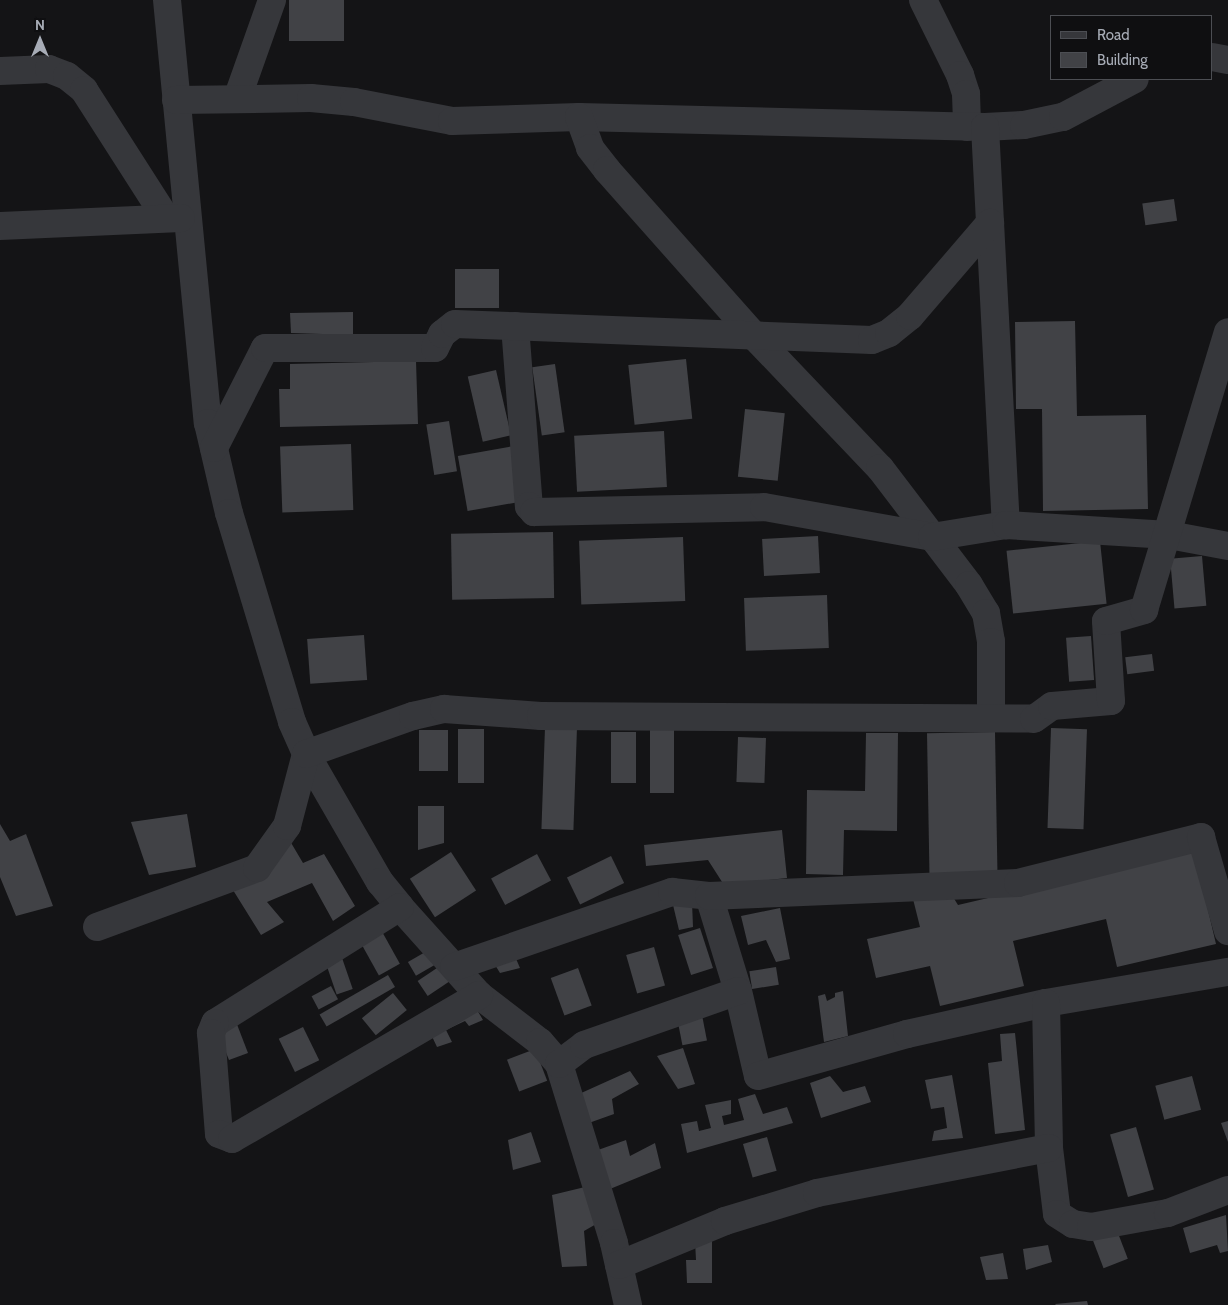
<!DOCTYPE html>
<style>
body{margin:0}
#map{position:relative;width:1228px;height:1305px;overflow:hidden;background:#141416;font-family:Cabin,sans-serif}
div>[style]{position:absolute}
.building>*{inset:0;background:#414246;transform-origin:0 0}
.minor>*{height:28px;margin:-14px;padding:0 14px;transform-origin:14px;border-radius:14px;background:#36373b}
span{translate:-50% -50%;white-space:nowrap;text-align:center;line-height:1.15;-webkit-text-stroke:4.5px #0f0f11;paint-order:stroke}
.legend{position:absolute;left:1050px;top:15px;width:162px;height:65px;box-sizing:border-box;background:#0f0f11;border:1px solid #4c4e53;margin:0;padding:6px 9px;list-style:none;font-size:15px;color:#a7acb6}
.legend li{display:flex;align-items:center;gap:10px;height:25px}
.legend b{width:25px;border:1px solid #4c4e53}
.north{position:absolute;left:15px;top:15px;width:50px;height:50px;-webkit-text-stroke:4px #0f0f11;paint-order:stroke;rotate:0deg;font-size:14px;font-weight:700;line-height:20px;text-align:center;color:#a7acb6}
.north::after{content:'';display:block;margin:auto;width:18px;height:22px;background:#a7acb6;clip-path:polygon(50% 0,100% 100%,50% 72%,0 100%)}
</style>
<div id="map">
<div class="building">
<i style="left:289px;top:0;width:55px;height:41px"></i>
<i style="left:1174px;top:199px;width:22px;height:32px;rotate:82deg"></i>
<i style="left:455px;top:269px;width:44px;height:39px"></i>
<i style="clip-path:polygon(353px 312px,353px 335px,291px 333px,290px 313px)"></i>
<i style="clip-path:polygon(1075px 321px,1077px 416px,1146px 415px,1148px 509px,1043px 511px,1042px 409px,1016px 409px,1015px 322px)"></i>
<i style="left:686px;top:359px;width:60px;height:58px;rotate:84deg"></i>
<i style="clip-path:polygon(416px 361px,418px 424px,280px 427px,279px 389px,290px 389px,290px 364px)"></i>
<i style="left:555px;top:364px;width:69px;height:23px;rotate:82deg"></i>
<i style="left:496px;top:370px;width:67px;height:29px;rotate:77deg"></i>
<i style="left:745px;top:409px;width:40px;height:68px;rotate:6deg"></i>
<i style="left:449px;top:421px;width:51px;height:23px;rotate:81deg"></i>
<i style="left:664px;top:431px;width:56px;height:90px;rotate:87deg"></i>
<i style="left:351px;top:444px;width:66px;height:71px;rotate:88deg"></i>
<i style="left:514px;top:446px;width:56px;height:57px;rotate:80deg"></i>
<i style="left:553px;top:532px;width:66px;height:102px;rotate:89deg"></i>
<i style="left:818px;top:536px;width:37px;height:56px;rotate:87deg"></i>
<i style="left:683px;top:537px;width:64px;height:104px;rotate:88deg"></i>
<i style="left:1100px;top:541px;width:63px;height:94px;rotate:84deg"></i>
<i style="left:1202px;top:556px;width:50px;height:32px;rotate:85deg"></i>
<i style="left:827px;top:595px;width:53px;height:83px;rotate:88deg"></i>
<i style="left:364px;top:635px;width:45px;height:57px;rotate:86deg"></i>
<i style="left:1091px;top:636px;width:44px;height:25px;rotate:86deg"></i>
<i style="left:1152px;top:654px;width:17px;height:27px;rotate:83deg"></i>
<i style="left:545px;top:727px;width:32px;height:102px;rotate:2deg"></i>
<i style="left:1051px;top:728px;width:36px;height:100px;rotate:2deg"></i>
<i style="left:458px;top:729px;width:26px;height:54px"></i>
<i style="left:419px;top:730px;width:29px;height:41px"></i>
<i style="left:650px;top:730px;width:24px;height:63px"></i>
<i style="left:611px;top:732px;width:25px;height:51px"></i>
<i style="left:995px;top:732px;width:143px;height:68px;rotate:89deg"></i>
<i style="clip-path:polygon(866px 733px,898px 733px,897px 831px,844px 830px,843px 875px,806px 874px,807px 790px,865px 791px)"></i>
<i style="left:738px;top:737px;width:28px;height:45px;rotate:2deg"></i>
<i style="clip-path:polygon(418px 806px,444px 806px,444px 843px,418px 850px)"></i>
<i style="clip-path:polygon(187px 814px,196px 867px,149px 875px,131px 822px)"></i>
<i style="clip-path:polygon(0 824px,10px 841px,26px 834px,53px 906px,16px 916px,0 877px)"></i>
<i style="clip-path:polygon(782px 830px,787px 878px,724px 885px,708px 860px,646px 866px,644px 845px)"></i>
<i style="clip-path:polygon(290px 841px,303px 863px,324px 854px,355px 906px,333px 921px,312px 883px,267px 902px,284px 922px,261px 935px,223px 874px)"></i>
<i style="clip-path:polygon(1194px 850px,1216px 944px,1117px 967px,1106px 919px,1013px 941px,1024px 986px,940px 1006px,930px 966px,876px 978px,867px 939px,920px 927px,913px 899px,953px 897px,958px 905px)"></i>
<i style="left:451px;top:852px;width:46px;height:49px;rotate:57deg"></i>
<i style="left:537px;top:854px;width:30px;height:52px;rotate:62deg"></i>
<i style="left:611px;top:856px;width:30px;height:49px;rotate:64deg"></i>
<i style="clip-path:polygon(692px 902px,693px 927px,679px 930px,673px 905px)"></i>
<i style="clip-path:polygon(780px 908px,790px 959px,776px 962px,766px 940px,748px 945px,741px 916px)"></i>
<i style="left:380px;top:928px;width:41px;height:24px;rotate:61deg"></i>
<i style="left:700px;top:928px;width:42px;height:23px;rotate:72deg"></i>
<i style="left:654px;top:947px;width:40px;height:29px;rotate:74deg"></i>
<i style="left:427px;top:951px;width:16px;height:22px;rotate:60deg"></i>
<i style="left:340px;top:952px;width:39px;height:17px;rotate:71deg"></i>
<i style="clip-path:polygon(514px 954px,520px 968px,500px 973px,492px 960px)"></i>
<i style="left:440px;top:966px;width:18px;height:27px;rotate:56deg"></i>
<i style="left:776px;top:967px;width:18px;height:27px;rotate:81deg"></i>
<i style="left:578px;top:968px;width:40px;height:29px;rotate:70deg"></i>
<i style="left:388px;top:975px;width:14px;height:79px;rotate:60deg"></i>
<i style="left:331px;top:986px;width:15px;height:22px;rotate:62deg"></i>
<i style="clip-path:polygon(843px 991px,848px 1036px,824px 1042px,818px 996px,825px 994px,827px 1001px,835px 997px,835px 993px)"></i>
<i style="left:393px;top:993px;width:22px;height:40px;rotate:51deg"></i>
<i style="clip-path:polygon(473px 1003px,483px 1020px,469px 1026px,465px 1021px,446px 1030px,452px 1042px,437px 1047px,428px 1028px)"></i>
<i style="clip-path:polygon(233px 1014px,248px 1053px,229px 1060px,216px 1028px)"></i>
<i style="left:702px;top:1015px;width:26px;height:25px;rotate:79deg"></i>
<i style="left:303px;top:1027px;width:37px;height:27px;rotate:64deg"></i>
<i style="clip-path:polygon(1015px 1033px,1025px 1130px,995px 1134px,988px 1063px,1002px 1061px,1000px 1034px)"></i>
<i style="clip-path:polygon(683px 1048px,695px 1084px,678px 1089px,657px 1056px)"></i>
<i style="left:535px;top:1049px;width:34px;height:30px;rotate:69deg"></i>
<i style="clip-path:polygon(630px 1071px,639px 1084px,612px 1099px,614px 1114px,586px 1124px,579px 1094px)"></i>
<i style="clip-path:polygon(952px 1075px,963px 1138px,932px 1141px,934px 1131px,947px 1128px,944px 1107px,931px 1109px,925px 1080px)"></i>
<i style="clip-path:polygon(830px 1076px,843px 1092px,865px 1086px,871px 1102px,821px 1118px,810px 1083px)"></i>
<i style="left:1192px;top:1076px;width:35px;height:38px;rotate:75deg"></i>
<i style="clip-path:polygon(755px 1094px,763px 1114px,787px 1107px,793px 1123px,687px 1153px,681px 1124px,697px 1121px,699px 1131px,711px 1128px,705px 1105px,731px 1100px,731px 1114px,722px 1116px,724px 1125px,744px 1120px,738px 1099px)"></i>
<i style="clip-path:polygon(1228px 1121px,1228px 1142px,1221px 1123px)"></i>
<i style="left:1136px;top:1127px;width:65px;height:27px;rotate:74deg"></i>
<i style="clip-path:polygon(531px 1132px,541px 1162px,513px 1170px,508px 1140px)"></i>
<i style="left:767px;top:1137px;width:35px;height:25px;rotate:74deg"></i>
<i style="clip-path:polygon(626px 1140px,630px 1156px,655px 1143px,661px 1168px,610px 1189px,598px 1150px)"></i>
<i style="clip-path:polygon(585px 1187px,598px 1223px,584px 1231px,587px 1266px,562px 1267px,552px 1195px)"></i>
<i style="clip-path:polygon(1226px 1215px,1228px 1251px,1220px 1253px,1217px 1245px,1190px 1253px,1183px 1228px)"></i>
<i style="left:1116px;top:1228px;width:33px;height:26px;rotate:69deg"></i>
<i style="clip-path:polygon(712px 1240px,712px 1283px,687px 1283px,686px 1260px,696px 1260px,695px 1241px)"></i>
<i style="clip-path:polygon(1048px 1245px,1052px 1262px,1026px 1270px,1023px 1249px)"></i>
<i style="clip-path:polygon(1003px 1253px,1008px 1279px,986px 1280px,980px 1257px)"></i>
<i style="clip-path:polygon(1087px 1301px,1088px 1305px,1056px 1305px,1055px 1304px)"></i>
</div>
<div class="minor">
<i style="left:167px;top:0;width:425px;rotate:84.5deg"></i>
<i style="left:208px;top:423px;width:92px;rotate:76.9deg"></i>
<i style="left:229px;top:513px;width:218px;rotate:73.2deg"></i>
<i style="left:292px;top:722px;width:35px;rotate:66deg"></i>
<i style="left:306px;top:754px;width:148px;rotate:60deg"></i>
<i style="left:380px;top:882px;width:32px;rotate:51deg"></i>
<i style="left:400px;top:907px;width:118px;rotate:48.1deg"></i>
<i style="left:479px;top:995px;width:77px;rotate:37.6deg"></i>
<i style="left:540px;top:1042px;width:29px;rotate:49deg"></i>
<i style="left:559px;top:1064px;width:187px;rotate:72.9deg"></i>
<i style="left:614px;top:1243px;width:64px;rotate:77.3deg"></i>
<i style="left:923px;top:0;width:84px;rotate:63.7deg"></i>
<i style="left:960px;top:75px;width:20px;rotate:72deg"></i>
<i style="left:966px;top:94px;width:33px;rotate:88deg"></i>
<i style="left:1212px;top:57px;width:16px;rotate:11deg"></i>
<i style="left:0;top:71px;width:49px;rotate:-2.3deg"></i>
<i style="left:49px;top:69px;width:19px;rotate:21deg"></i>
<i style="left:67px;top:76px;width:22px;rotate:39deg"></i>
<i style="left:84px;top:90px;width:152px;rotate:57.4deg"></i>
<i style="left:237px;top:99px;width:105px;rotate:-70.5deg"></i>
<i style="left:176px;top:100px;width:135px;rotate:-0.8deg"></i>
<i style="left:311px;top:98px;width:43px;rotate:5.3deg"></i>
<i style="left:354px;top:102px;width:100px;rotate:11deg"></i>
<i style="left:452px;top:121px;width:127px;rotate:-1.8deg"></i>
<i style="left:579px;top:117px;width:406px;rotate:1.4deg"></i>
<i style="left:985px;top:127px;width:39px;rotate:-3deg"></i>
<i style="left:1024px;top:125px;width:40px;rotate:-12deg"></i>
<i style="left:1063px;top:117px;width:81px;rotate:-27.8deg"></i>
<i style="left:579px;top:117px;width:33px;rotate:70deg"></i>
<i style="left:590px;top:148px;width:28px;rotate:52deg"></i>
<i style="left:607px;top:170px;width:225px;rotate:48.4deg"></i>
<i style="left:756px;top:338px;width:180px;rotate:46.4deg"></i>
<i style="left:880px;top:468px;width:147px;rotate:52.7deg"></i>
<i style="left:969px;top:585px;width:33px;rotate:59deg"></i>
<i style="left:986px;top:613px;width:29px;rotate:80deg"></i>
<i style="left:991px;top:642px;width:76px;rotate:90deg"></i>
<i style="left:985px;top:127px;width:399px;rotate:87deg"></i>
<i style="left:0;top:226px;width:181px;rotate:-2.5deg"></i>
<i style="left:515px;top:326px;width:181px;rotate:85.6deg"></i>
<i style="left:529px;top:506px;width:8px;rotate:50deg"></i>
<i style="left:534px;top:512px;width:230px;rotate:-1.2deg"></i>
<i style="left:764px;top:507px;width:171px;rotate:10.1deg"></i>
<i style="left:932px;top:537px;width:75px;rotate:-9.2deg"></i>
<i style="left:1006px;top:525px;width:163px;rotate:3.5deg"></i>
<i style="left:1169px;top:535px;width:60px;rotate:10.6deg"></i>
<i style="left:214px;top:448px;width:112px;rotate:-63deg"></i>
<i style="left:265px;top:348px;width:170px"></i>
<i style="left:435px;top:348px;width:16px;rotate:-63deg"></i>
<i style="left:442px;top:334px;width:16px;rotate:-38deg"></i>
<i style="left:455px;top:324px;width:417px;rotate:2.2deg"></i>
<i style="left:872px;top:340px;width:18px;rotate:-22deg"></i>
<i style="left:889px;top:333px;width:27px;rotate:-39deg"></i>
<i style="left:910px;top:316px;width:123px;rotate:-49.3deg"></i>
<i style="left:709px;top:896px;width:99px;rotate:73deg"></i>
<i style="left:738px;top:991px;width:87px;rotate:76.8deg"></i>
<i style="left:758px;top:1076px;width:155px;rotate:-15.7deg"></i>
<i style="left:907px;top:1034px;width:142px;rotate:-12.6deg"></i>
<i style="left:1046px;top:1003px;width:185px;rotate:-9.7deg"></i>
<i style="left:400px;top:907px;width:218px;rotate:147.9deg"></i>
<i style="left:215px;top:1023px;width:11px;rotate:112deg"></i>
<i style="left:211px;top:1033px;width:101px;rotate:85.5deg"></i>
<i style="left:219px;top:1134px;width:14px;rotate:21deg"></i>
<i style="left:232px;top:1139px;width:286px;rotate:-30.2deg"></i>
<i style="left:97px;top:927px;width:171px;rotate:-20.2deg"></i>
<i style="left:257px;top:868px;width:52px;rotate:-54.5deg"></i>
<i style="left:287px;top:826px;width:74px;rotate:-75.2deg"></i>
<i style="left:306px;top:754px;width:114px;rotate:-19.6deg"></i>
<i style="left:413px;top:716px;width:32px;rotate:-13deg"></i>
<i style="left:444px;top:709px;width:97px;rotate:4.1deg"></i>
<i style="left:541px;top:716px;width:493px;rotate:0.3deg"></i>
<i style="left:1034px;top:719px;width:22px;rotate:-36deg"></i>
<i style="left:1052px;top:706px;width:59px;rotate:-4.8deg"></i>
<i style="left:1111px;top:701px;width:80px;rotate:-93.6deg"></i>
<i style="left:1106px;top:621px;width:40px;rotate:-16deg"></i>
<i style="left:1144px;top:610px;width:290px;rotate:-73.2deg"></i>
<i style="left:454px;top:967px;width:231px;rotate:-19deg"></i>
<i style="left:672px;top:892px;width:37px;rotate:6deg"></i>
<i style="left:709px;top:896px;width:309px;rotate:-2.4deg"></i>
<i style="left:1018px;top:883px;width:189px;rotate:-14.1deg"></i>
<i style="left:1201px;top:837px;width:98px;rotate:74deg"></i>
<i style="left:1046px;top:1003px;width:145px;rotate:88.8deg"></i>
<i style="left:1049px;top:1148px;width:66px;rotate:83.1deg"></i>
<i style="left:1057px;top:1214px;width:19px;rotate:32deg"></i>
<i style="left:1073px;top:1224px;width:18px;rotate:9deg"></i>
<i style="left:1091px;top:1227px;width:78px;rotate:-10.3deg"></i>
<i style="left:1168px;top:1213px;width:64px;rotate:-21deg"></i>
<i style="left:559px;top:1064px;width:31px;rotate:-37deg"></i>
<i style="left:584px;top:1045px;width:163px;rotate:-19.3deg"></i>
<i style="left:619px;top:1265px;width:115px;rotate:-22.5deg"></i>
<i style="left:725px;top:1221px;width:96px;rotate:-16.9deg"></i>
<i style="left:817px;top:1193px;width:236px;rotate:-11deg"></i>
</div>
<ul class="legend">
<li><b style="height:6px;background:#36373b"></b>Road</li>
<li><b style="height:14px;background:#414246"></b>Building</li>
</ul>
<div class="north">N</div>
</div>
